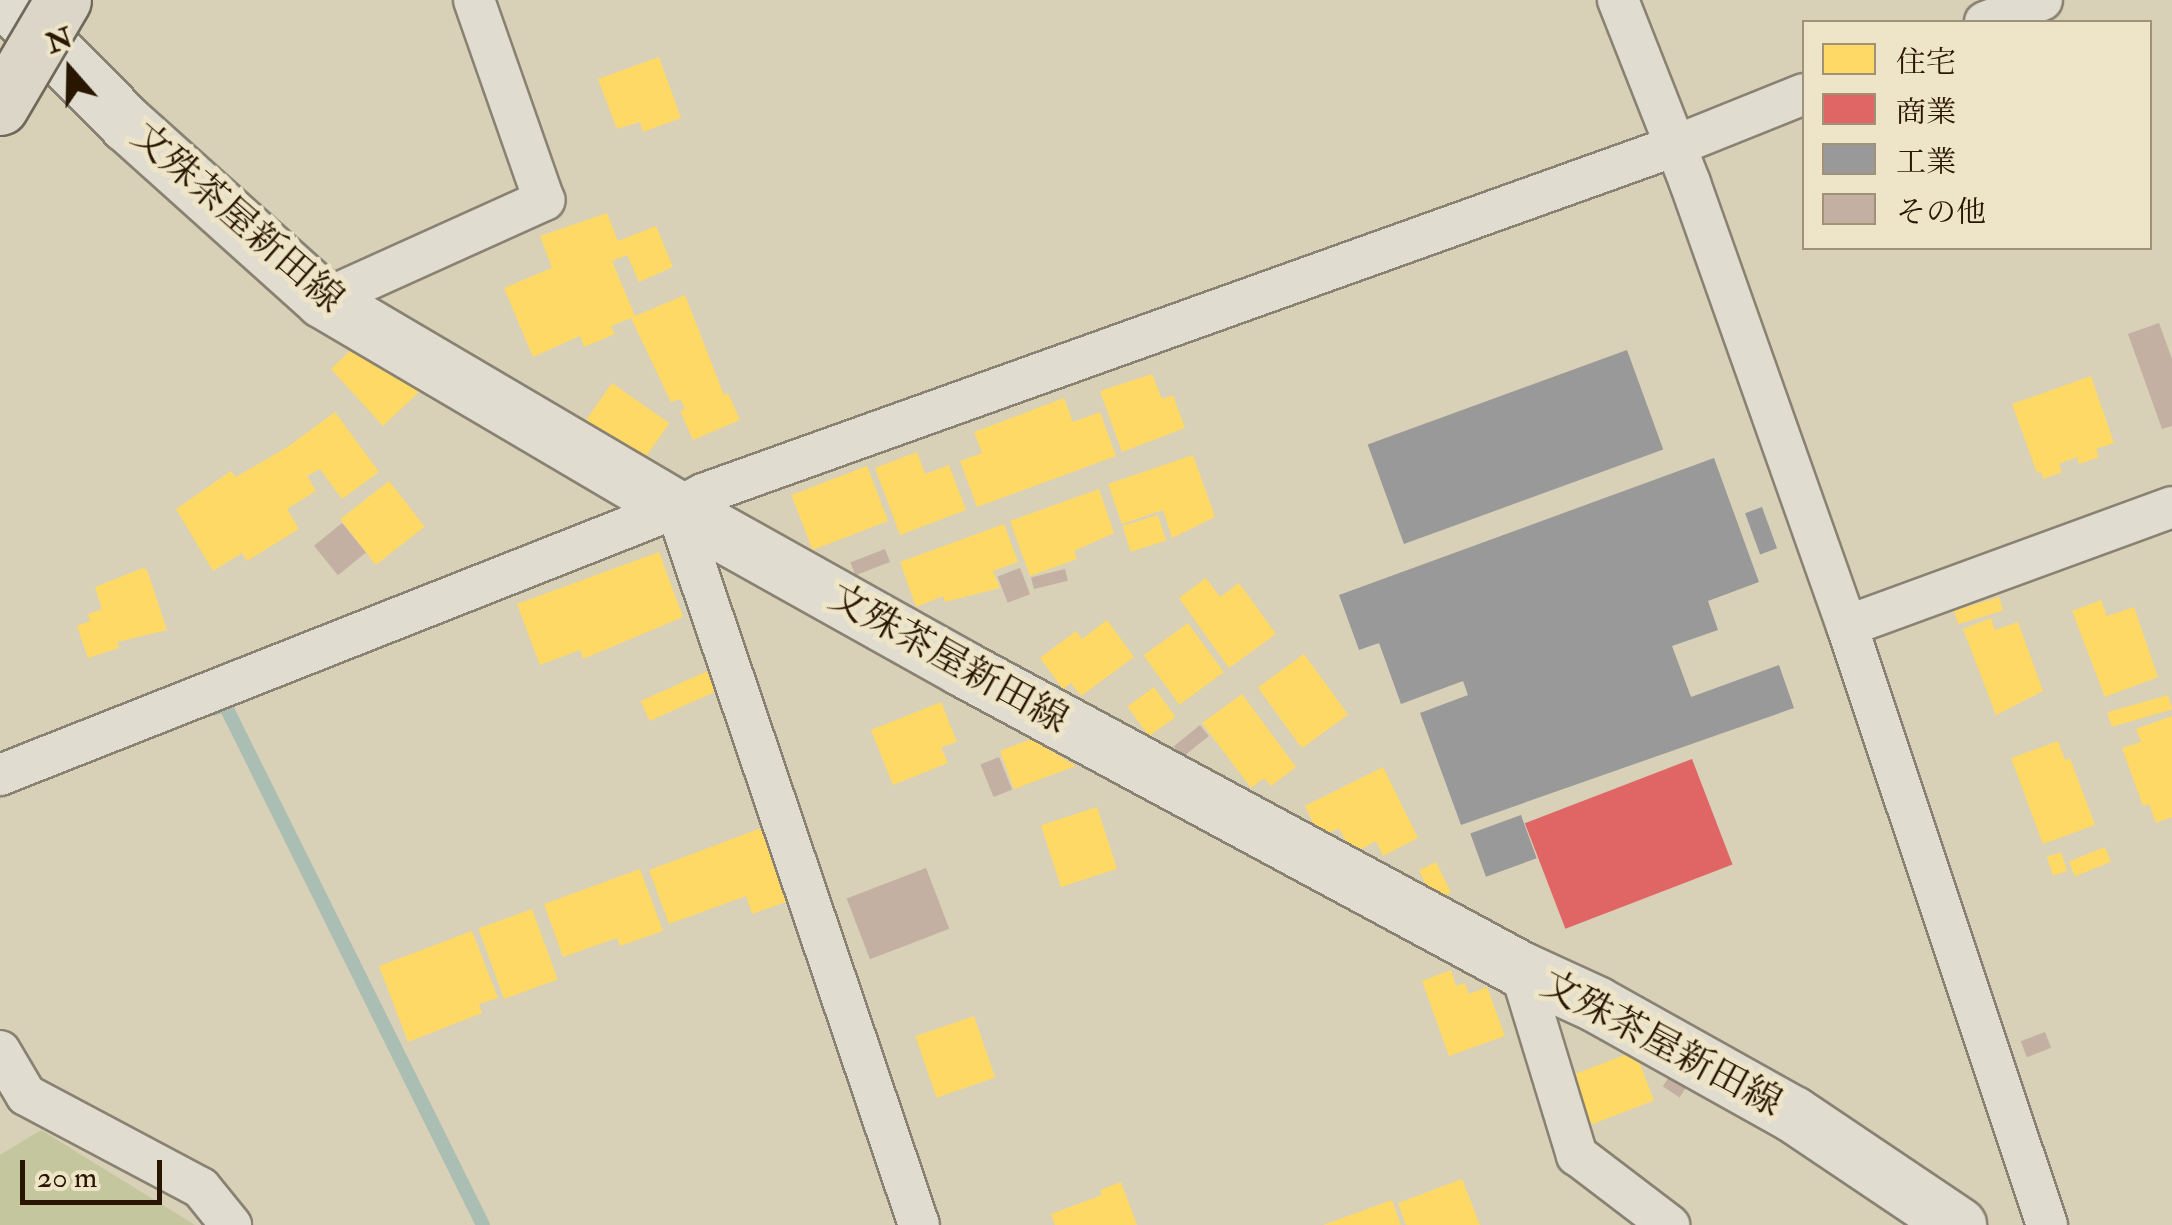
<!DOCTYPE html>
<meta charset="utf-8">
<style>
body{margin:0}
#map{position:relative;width:2172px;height:1225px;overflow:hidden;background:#d8d0b7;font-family:"IM FELL Double Pica","Noto Serif JP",serif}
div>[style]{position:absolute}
.green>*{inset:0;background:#c4c69e}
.homes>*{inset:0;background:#ffd966;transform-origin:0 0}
.shops>*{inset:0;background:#e06666;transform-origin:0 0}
.industry>*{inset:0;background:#999;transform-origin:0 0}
.stream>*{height:14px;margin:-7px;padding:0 7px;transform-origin:7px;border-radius:7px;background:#abbeb3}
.building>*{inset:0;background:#c3b0a2;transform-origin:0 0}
.roads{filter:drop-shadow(2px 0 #898272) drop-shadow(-2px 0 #898272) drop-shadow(0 2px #898272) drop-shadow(0 -2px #898272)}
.street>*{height:40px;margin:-20px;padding:0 20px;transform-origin:20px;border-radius:20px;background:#e0dcd0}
.secondary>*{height:55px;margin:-27.5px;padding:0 27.5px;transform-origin:27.5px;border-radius:27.5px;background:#e0dcd0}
.bridges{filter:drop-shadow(2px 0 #70695a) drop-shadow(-2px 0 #70695a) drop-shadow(0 2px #70695a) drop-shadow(0 -2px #70695a)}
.highway-bridge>*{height:55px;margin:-27.5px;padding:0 27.5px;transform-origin:27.5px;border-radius:27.5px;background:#dbd6c8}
span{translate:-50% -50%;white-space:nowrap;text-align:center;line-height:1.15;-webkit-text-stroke:10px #eee4c8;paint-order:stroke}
.street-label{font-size:38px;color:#281601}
.legend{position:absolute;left:1802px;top:20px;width:350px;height:230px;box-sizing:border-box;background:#eee4c8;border:2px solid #9f9278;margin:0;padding:12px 18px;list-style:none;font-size:30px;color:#281601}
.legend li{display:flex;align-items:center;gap:20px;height:50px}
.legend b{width:50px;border:2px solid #9f9278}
.north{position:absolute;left:20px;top:20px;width:100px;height:100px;-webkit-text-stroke:8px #eee4c8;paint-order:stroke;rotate:340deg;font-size:28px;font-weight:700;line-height:40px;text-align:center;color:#281601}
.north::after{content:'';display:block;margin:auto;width:35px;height:45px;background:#281601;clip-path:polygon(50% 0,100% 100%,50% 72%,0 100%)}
.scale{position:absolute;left:20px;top:1160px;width:142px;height:45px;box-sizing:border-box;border:5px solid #281601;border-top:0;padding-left:12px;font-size:30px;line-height:35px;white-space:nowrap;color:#281601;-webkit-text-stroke:8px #eee4c8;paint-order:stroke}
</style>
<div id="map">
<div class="green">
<i style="clip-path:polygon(41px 1130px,195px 1225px,0 1225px,0 1155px)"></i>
</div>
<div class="homes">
<i style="clip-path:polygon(659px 57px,681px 118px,643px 132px,640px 122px,617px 129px,598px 79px)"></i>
<i style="clip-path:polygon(607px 213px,618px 241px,656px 226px,673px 267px,639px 282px,627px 255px,612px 261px,635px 316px,685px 295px,724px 395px,728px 393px,740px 420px,693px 440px,680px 411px,685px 409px,680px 399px,671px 402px,631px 318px,611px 326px,615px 334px,584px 347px,580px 336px,533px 357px,504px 288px,552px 268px,540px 236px)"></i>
<i style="clip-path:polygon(358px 343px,377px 347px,419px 392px,383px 426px,331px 369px)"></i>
<i style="clip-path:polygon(1152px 374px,1162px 399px,1173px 395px,1185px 428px,1122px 452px,1100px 391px)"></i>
<i style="clip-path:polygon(2091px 376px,2114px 443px,2096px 449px,2099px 457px,2079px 464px,2077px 457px,2059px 464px,2062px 472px,2043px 479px,2041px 471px,2037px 473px,2012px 404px)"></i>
<i style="left:612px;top:383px;width:70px;height:47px;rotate:35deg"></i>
<i style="clip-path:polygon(1064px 398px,1073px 422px,1100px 412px,1116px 456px,977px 507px,960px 461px,982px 453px,974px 432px)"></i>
<i style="clip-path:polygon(335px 412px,379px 472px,342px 499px,320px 469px,307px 476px,316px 491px,287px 509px,299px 529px,247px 561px,242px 553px,213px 571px,176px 509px,231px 471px,236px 477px,289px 446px)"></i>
<i style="clip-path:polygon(917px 452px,925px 474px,949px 465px,966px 510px,900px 535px,875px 468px)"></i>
<i style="clip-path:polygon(1193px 455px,1215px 517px,1172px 538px,1163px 510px,1122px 524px,1108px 484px)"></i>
<i style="left:867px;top:466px;width:59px;height:81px;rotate:69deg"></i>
<i style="left:389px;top:481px;width:58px;height:62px;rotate:52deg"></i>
<i style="clip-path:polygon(1099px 489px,1114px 533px,1074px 551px,1077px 559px,1030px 576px,1010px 521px)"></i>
<i style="left:1158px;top:515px;width:27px;height:37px;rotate:73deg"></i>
<i style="clip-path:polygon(1004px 524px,1018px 562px,993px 571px,1000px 588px,945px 602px,943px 596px,916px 607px,900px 562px)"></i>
<i style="clip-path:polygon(659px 552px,683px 617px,583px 659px,580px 650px,540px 665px,517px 604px)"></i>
<i style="clip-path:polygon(143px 568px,147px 570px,167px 630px,117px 642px,119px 648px,88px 658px,77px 626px,90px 621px,88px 614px,102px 609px,95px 587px)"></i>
<i style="clip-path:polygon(1206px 578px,1220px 597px,1239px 583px,1276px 634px,1229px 668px,1179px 598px)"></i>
<i style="left:1999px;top:597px;width:14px;height:47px;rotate:73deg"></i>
<i style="clip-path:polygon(2101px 600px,2107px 616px,2134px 607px,2158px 677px,2105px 697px,2072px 611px)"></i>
<i style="clip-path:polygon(1991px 618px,1995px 630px,2018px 622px,2043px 691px,1996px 715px,1963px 629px)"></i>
<i style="clip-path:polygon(1107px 620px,1134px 657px,1081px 696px,1071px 683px,1063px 689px,1040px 658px,1076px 631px,1082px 639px)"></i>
<i style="left:1188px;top:623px;width:61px;height:55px;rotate:54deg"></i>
<i style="left:1304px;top:654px;width:75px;height:57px;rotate:54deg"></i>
<i style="left:710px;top:670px;width:22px;height:76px;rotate:66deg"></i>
<i style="left:1154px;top:687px;width:37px;height:33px;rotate:54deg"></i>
<i style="clip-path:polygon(1242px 694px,1296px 767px,1271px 786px,1264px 778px,1251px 788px,1202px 723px)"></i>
<i style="left:2168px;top:695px;width:15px;height:63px;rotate:74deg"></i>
<i style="clip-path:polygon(941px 702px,957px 742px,941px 747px,948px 763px,893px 785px,871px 730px)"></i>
<i style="clip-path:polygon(2172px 716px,2172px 817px,2156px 823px,2149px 804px,2143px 806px,2122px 748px,2141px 742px,2136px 729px)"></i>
<i style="clip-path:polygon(1031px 739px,1076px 766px,1014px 789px,1000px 751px)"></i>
<i style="clip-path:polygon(2058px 741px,2065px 760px,2070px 758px,2095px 825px,2043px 844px,2011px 758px)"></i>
<i style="clip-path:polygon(1383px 767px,1418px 838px,1383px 856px,1376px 841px,1352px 854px,1339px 828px,1320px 837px,1305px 806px)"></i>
<i style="left:1097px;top:807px;width:65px;height:59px;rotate:72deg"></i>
<i style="clip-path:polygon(764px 827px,789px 901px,752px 914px,746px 896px,669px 924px,649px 870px)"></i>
<i style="left:2105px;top:847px;width:16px;height:39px;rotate:68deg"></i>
<i style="left:2061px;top:852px;width:20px;height:15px;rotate:72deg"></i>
<i style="left:1436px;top:862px;width:34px;height:19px;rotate:64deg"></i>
<i style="clip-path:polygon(640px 869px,663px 931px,620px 946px,617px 938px,563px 957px,544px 904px)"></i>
<i style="left:532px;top:909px;width:75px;height:57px;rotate:70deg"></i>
<i style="clip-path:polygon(472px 931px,498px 998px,479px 1004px,482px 1013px,408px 1042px,379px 966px)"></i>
<i style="clip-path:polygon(1451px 970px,1456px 986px,1465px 983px,1469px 994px,1487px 987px,1505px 1036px,1449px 1056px,1422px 981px)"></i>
<i style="left:974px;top:1016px;width:65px;height:62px;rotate:71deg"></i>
<i style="left:1635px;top:1051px;width:53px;height:67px;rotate:69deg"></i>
<i style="clip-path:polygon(1462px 1179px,1480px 1225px,1406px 1225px,1398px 1203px)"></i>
<i style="clip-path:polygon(1121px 1182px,1137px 1225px,1055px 1225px,1051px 1214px,1102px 1195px,1100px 1190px)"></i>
<i style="clip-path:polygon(1392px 1200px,1401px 1225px,1323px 1225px)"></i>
</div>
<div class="shops">
<i style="left:1692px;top:759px;width:113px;height:179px;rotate:69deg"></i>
</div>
<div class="industry">
<i style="left:1627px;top:350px;width:106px;height:276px;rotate:70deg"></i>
<i style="clip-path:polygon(1714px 458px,1759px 582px,1708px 601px,1718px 630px,1672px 646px,1691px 697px,1779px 665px,1794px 708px,1461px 825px,1420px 713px,1468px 695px,1463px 681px,1401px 704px,1379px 643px,1359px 650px,1339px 595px)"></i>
<i style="left:1762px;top:507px;width:44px;height:18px;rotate:70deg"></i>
<i style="left:1521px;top:815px;width:46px;height:54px;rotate:70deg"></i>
</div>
<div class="stream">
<i style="left:212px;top:709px;width:14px;rotate:-17deg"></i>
<i style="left:225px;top:705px;width:580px;rotate:63.61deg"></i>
</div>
<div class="building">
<i style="clip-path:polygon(2159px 323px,2172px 359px,2172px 426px,2162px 429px,2128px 334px)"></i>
<i style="left:342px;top:523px;width:38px;height:36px;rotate:51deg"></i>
<i style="left:885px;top:549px;width:14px;height:37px;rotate:69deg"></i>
<i style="left:1020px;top:568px;width:28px;height:24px;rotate:69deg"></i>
<i style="left:1065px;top:569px;width:12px;height:35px;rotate:76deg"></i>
<i style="left:1200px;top:725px;width:14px;height:34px;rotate:51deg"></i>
<i style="left:999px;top:757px;width:35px;height:20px;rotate:68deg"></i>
<i style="left:926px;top:868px;width:65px;height:85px;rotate:69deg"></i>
<i style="left:2045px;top:1032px;width:17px;height:26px;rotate:69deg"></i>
<i style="left:1671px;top:1074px;width:20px;height:15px;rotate:33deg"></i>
</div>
<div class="roads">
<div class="street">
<i style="left:1618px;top:0;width:197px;rotate:68.5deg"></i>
<i style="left:1690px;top:183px;width:470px;rotate:70.5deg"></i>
<i style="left:1847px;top:626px;width:632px;rotate:71.54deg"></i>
<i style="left:1985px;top:22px;width:61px;rotate:-21.1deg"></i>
<i style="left:323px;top:300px;width:243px;rotate:-24.3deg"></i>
<i style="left:544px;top:200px;width:212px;rotate:-109.3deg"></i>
<i style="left:676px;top:508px;width:757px;rotate:71.28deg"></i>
<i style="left:1847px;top:626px;width:346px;rotate:-20.1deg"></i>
<i style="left:0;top:775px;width:727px;rotate:-21.55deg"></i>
<i style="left:676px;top:508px;width:30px;rotate:-27deg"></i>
<i style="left:703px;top:494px;width:1029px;rotate:-19.7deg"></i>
<i style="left:1672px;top:147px;width:142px;rotate:-21.9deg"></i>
<i style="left:1520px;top:969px;width:195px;rotate:73deg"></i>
<i style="left:1577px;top:1155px;width:116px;rotate:37.3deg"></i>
<i style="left:0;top:1051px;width:51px;rotate:59.4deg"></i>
<i style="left:26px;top:1095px;width:198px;rotate:28deg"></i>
<i style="left:201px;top:1188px;width:48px;rotate:51deg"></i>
</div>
<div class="secondary">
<i style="left:5px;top:0;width:174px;rotate:45.5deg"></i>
<i style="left:127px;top:124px;width:263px;rotate:41.9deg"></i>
<i style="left:323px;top:300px;width:410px;rotate:30.5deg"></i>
<i style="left:676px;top:508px;width:328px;rotate:29.2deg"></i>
<i style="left:962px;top:668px;width:634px;rotate:28.34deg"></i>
<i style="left:1520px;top:969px;width:84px;rotate:24.7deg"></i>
<i style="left:1596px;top:1004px;width:226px;rotate:29.2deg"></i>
<i style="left:1793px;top:1114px;width:199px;rotate:33.9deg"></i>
</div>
</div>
<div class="bridges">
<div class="highway-bridge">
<i style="left:0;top:107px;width:124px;rotate:-59.5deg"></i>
</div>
</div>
<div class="street-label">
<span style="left:237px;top:218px;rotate:41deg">文殊茶屋新田線</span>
<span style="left:948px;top:659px;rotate:29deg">文殊茶屋新田線</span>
<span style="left:1661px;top:1044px;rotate:28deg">文殊茶屋新田線</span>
</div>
<ul class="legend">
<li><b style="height:28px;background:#ffd966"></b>住宅</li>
<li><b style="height:28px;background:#e06666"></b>商業</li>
<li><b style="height:28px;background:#999"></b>工業</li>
<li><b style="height:28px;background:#c3b0a2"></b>その他</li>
</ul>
<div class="north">N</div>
<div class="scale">20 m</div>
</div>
